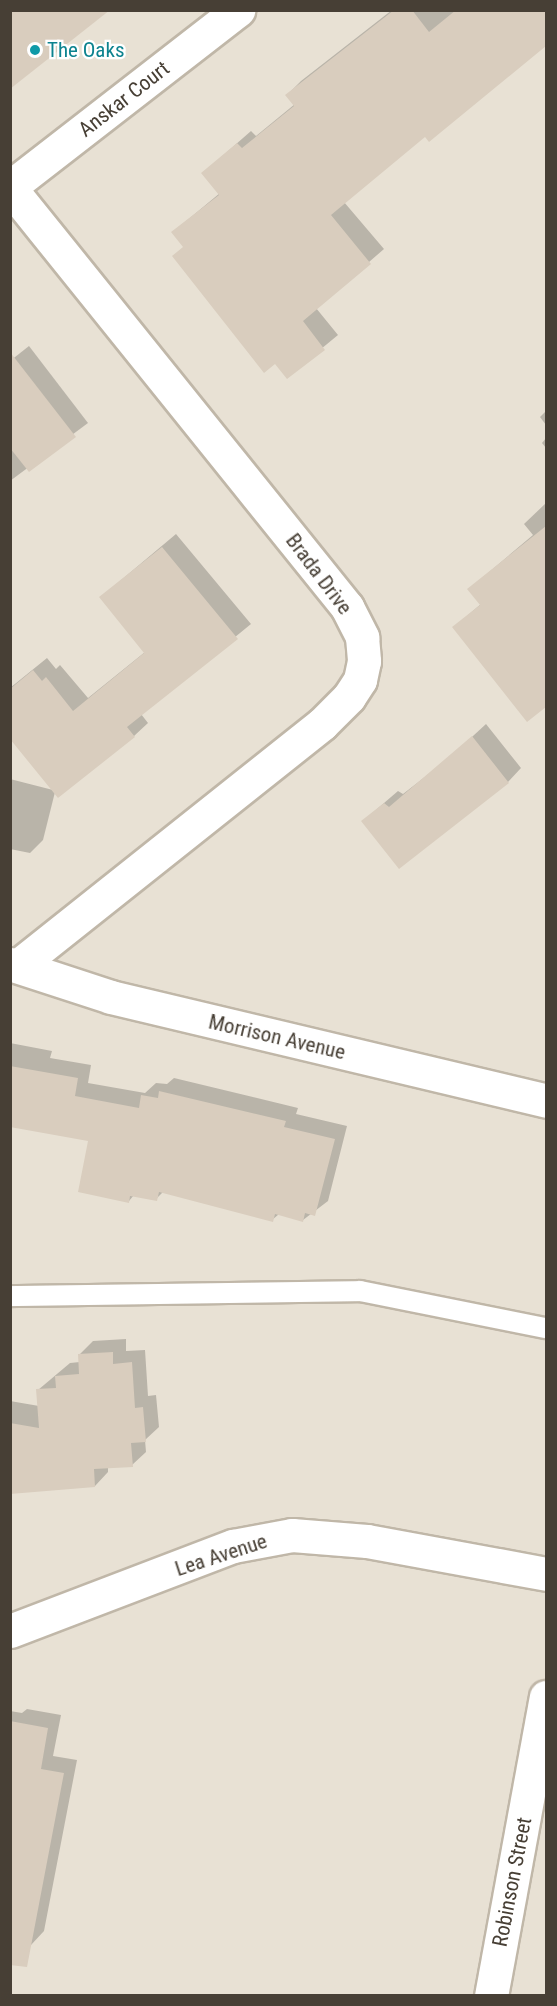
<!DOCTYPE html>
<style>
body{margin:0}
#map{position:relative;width:557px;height:2006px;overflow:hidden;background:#f4efe6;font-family:"Roboto Condensed",sans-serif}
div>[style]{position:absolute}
.residential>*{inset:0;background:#e8e1d4;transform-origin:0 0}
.shadow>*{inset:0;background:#0003}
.building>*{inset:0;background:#d9cdbe}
.roads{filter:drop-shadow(2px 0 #c0b7a8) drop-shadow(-2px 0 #c0b7a8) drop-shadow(0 2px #c0b7a8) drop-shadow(0 -2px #c0b7a8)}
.service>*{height:20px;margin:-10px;padding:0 10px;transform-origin:10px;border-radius:10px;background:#fff}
.minor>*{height:33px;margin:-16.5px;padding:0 16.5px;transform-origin:16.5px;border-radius:16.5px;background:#fff}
.tertiary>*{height:33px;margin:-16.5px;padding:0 16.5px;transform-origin:16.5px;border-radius:16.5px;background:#fff}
.dots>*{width:16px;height:16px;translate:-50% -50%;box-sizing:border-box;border:3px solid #fff;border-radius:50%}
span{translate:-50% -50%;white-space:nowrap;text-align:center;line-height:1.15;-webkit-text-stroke:4.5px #fff;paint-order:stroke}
.culture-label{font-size:21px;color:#0d838f}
.left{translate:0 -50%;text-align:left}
.street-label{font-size:21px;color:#473f35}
.frame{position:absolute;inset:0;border:12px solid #473f35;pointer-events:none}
</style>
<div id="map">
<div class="residential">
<i style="left:11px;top:11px;width:535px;height:1984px"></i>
</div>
<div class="shadow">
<i style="clip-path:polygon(392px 10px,546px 10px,546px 44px,430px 140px,425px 135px,344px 202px,384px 249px,316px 308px,338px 335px,287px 377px,173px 232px,220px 193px,203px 173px,251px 131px,256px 136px,295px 104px,287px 95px,301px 81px)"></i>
<i style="clip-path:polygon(29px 346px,88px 423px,10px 481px,10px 361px)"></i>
<i style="clip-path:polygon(546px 411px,546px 425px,540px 417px)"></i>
<i style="clip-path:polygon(546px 438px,546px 448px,542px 443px)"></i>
<i style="clip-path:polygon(546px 503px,546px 705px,528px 720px,454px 627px,481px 604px,469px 589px,533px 535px,524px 524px)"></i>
<i style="clip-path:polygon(176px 534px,251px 624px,141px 714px,148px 723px,134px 736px,55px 792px,43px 840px,30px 853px,10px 849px,10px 779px,53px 790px,10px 737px,10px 688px,47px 658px,56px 669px,60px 665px,88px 698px,145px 652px,101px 597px)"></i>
<i style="clip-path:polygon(486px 724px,521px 768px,508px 782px,363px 821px,398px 791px,403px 794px,448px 759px)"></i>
<i style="clip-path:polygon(10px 1043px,52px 1051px,50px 1058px,91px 1065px,88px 1083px,145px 1093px,156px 1083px,167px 1084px,174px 1078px,298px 1108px,296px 1114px,347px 1126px,328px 1201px,303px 1220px,279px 1214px,272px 1220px,164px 1191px,156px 1199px,134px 1195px,129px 1201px,89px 1140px,10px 1125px)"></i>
<i style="clip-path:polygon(126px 1339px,126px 1351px,145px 1350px,148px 1396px,156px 1395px,159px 1427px,145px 1440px,146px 1452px,132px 1465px,108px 1467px,108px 1472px,95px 1486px,10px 1466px,10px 1401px,39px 1406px,38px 1390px,70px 1363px,80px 1362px,79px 1355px,93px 1341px)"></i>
<i style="clip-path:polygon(27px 1709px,61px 1715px,53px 1756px,77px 1760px,44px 1931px,31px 1945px,10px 1941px,10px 1711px,22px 1713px)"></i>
</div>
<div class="building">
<i style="clip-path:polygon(10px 10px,110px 10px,10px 89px)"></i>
<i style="clip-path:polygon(394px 10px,412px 10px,429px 32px,456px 10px,546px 10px,546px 46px,429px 142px,425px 137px,331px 215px,371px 264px,303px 321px,325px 350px,287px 379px,275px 364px,264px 373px,172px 256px,183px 247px,171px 232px,219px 195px,201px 173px,237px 143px,242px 148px,294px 106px,285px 95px)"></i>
<i style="clip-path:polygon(10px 352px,76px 437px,29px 472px,10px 448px)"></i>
<i style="clip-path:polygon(546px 526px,546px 707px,527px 722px,452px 627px,480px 605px,467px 589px)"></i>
<i style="clip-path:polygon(162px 547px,238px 639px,127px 727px,135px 737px,58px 798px,10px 739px,10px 689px,33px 670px,42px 681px,46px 677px,73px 711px,144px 653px,99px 597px)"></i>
<i style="clip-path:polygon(472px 736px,509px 783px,399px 869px,361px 821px,384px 803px,389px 807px)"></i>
<i style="clip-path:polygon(10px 1066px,78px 1078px,75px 1096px,139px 1108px,141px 1095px,158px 1098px,159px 1091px,286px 1121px,284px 1127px,335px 1139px,315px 1216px,305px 1213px,303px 1222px,275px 1214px,273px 1222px,159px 1192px,157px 1201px,130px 1196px,129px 1203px,78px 1192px,88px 1141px,10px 1127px)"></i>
<i style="clip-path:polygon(113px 1352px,113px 1364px,132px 1362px,135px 1408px,143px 1407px,146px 1442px,131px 1443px,133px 1467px,94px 1469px,95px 1487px,10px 1494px,10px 1423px,39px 1428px,36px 1389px,56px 1388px,55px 1376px,79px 1374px,78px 1354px)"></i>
<i style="clip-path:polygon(10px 1721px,48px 1728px,41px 1769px,64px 1773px,27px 1967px,10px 1965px)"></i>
</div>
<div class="roads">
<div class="service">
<i style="left:10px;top:1296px;width:350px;rotate:-0.8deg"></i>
<i style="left:360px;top:1291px;width:190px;rotate:11.3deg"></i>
</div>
<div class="minor">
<i style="left:10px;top:187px;width:289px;rotate:-37.8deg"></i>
<i style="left:10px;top:188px;width:538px;rotate:51.19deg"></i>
<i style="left:347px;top:607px;width:34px;rotate:63deg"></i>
<i style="left:362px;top:637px;width:24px;rotate:85deg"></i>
<i style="left:364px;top:661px;width:19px;rotate:102deg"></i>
<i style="left:360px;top:680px;width:20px;rotate:123deg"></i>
<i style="left:349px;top:697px;width:38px;rotate:135deg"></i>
<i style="left:322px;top:724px;width:389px;rotate:141.5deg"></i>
<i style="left:10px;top:964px;width:106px;rotate:18.1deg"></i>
<i style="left:111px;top:997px;width:447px;rotate:13.4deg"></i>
<i style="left:10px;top:1631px;width:239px;rotate:-20.9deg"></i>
<i style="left:233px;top:1546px;width:60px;rotate:-10.6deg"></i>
<i style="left:292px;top:1535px;width:75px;rotate:4.6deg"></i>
<i style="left:367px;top:1541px;width:182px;rotate:10.4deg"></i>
</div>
<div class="tertiary">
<i style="left:491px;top:1996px;width:304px;rotate:-79.6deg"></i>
</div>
</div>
<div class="dots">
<i style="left:35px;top:50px;background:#0f9aa8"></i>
</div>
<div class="culture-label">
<span class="left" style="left:47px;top:50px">The Oaks</span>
</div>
<div class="street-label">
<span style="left:124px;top:99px;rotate:-38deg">Anskar Court</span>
<span style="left:319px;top:574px;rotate:53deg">Brada Drive</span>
<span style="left:277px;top:1037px;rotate:13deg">Morrison Avenue</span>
<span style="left:221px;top:1555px;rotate:-18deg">Lea Avenue</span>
<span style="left:512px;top:1882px;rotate:-79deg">Robinson Street</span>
</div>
<div class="frame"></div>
</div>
